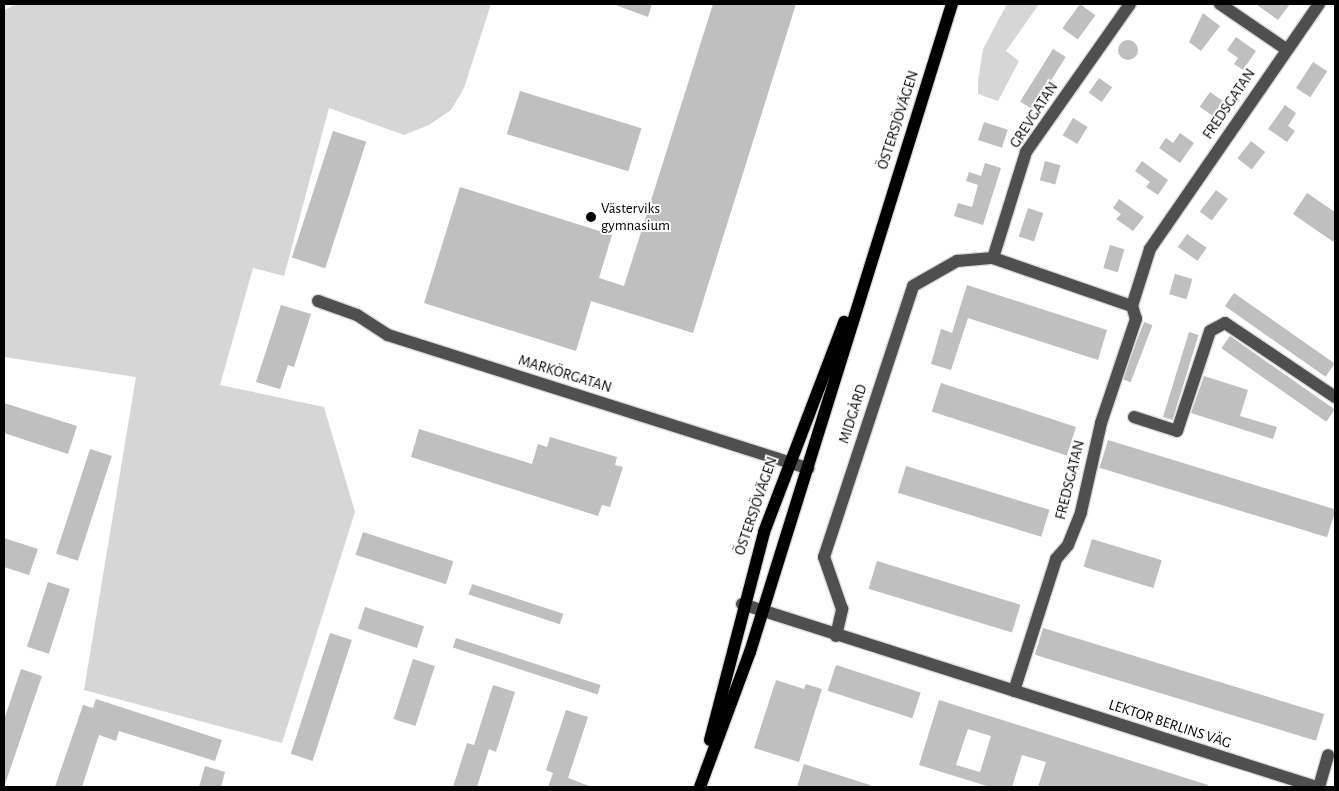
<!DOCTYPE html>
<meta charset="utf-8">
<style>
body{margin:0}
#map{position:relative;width:1339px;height:791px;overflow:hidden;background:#fff;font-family:"Alegreya Sans",sans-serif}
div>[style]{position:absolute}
.green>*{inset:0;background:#d6d6d6}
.building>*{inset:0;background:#bfbfbf;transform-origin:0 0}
.round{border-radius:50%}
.roads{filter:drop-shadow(1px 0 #dbdbdb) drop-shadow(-1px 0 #dbdbdb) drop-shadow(0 1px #dbdbdb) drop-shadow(0 -1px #dbdbdb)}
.minor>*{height:12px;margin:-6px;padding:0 6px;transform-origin:6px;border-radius:6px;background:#4f4f4f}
.major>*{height:12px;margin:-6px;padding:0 6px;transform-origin:6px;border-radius:6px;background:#000}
.dots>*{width:14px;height:14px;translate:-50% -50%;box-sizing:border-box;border:2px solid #fff;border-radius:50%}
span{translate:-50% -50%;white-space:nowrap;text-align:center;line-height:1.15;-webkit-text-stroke:4px #fff;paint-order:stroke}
.street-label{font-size:15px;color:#000}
.poi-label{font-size:15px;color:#000}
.left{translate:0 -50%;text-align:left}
.frame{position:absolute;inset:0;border:5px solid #000;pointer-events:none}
</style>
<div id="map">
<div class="green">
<i style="clip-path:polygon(16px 4px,491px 4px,464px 88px,451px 110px,429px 125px,404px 135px,329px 108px,284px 276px,253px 268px,220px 385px,324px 407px,355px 512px,282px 743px,84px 690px,136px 377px,4px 357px,4px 10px)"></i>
<i style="clip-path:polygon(1007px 4px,1039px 4px,1006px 51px,1019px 61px,998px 101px,978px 94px,978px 81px,983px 49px)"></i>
</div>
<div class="building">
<i style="clip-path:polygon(613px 4px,652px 4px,648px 17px)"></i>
<i style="clip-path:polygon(713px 4px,796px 4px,693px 333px,591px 301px,576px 351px,424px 303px,460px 187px,612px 235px,599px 278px,624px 286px)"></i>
<i style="left:1080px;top:4px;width:19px;height:30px;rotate:36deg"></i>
<i style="clip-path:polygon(1256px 4px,1290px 4px,1278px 20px)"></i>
<i style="clip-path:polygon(1203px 13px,1220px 26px,1201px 51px,1189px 42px)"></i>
<i style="clip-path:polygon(1236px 37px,1256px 51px,1243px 70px,1234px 64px,1238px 58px,1227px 50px)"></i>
<i class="round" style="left:1118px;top:40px;width:20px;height:20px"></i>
<i style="left:1053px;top:49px;width:15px;height:62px;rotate:32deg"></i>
<i style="left:1313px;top:62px;width:17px;height:31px;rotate:33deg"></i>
<i style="left:1099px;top:78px;width:16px;height:18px;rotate:35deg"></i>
<i style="left:520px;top:91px;width:127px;height:45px;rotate:17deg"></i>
<i style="left:1210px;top:92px;width:16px;height:18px;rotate:35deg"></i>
<i style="clip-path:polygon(1285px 105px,1296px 113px,1288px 126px,1295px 131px,1287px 142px,1268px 129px)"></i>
<i style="left:1073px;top:118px;width:17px;height:20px;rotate:31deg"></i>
<i style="left:984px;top:122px;width:25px;height:19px;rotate:18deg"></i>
<i style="left:333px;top:131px;width:35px;height:133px;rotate:18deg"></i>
<i style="clip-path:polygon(1180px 133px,1194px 143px,1180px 163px,1159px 148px,1166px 138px,1173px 143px)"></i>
<i style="left:1251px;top:141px;width:18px;height:22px;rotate:38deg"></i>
<i style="left:1045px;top:161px;width:16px;height:20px;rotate:15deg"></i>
<i style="clip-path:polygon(1142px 161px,1168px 180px,1158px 195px,1146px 187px,1150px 182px,1135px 171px)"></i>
<i style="clip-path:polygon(985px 163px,1001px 168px,983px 225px,954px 216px,958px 203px,972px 207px,978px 185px,966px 181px,969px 172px,981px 176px)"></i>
<i style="left:1216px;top:190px;width:15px;height:27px;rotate:37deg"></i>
<i style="clip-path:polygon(1307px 193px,1335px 212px,1335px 243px,1293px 214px)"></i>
<i style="clip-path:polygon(1119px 199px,1144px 217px,1133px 231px,1116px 219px,1121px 214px,1113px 208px)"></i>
<i style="left:1028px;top:208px;width:16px;height:30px;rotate:18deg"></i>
<i style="left:1187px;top:234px;width:24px;height:16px;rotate:35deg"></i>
<i style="left:1110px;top:245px;width:15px;height:24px;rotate:16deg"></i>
<i style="left:1175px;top:274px;width:18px;height:21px;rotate:16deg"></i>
<i style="clip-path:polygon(967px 285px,1107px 330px,1098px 360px,968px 318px,951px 370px,931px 364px,941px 329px,952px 333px)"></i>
<i style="left:1234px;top:293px;width:123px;height:16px;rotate:35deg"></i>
<i style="clip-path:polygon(281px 305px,311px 314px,294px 367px,288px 365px,280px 389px,256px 382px)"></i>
<i style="left:1144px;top:322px;width:9px;height:61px;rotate:21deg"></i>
<i style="left:1189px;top:332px;width:10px;height:89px;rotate:17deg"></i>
<i style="left:1230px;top:336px;width:128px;height:15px;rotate:35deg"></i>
<i style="clip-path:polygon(1204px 376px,1248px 390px,1240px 416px,1277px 427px,1273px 439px,1191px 413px)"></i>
<i style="left:941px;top:383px;width:142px;height:30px;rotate:18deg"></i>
<i style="clip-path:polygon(4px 403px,77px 426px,68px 454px,4px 433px)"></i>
<i style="clip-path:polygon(419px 429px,532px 464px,538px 444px,547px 447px,550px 437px,617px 457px,615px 465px,623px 467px,610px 507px,602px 505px,598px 516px,411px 457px)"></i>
<i style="left:1108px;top:440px;width:238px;height:29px;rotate:17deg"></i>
<i style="left:90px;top:449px;width:23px;height:110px;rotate:18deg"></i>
<i style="left:906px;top:466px;width:150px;height:28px;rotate:17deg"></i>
<i style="left:363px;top:532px;width:95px;height:24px;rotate:18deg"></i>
<i style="clip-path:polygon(4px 538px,38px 549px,29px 575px,4px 567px)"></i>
<i style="left:1092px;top:539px;width:73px;height:29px;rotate:17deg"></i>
<i style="left:877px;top:561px;width:150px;height:29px;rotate:17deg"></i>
<i style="left:48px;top:582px;width:23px;height:68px;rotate:18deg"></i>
<i style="left:472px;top:584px;width:96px;height:11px;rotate:18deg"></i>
<i style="left:365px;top:607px;width:62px;height:23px;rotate:18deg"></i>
<i style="left:1043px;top:628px;width:294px;height:28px;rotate:17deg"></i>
<i style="left:330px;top:633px;width:23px;height:127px;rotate:18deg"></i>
<i style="left:456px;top:638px;width:152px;height:10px;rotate:18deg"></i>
<i style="left:413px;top:659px;width:23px;height:63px;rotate:18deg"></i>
<i style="left:836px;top:665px;width:89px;height:27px;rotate:18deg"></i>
<i style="clip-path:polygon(21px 669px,42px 676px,4px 787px,4px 720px)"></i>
<i style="clip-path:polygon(776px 680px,804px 689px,806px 684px,822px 689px,799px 762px,754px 748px)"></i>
<i style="clip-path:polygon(493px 685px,515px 692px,496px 752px,489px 749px,477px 787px,453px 787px,467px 743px,474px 745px)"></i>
<i style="clip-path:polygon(96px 699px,222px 740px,215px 761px,119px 731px,116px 741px,99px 735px,82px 787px,55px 787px,83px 705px,93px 708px)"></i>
<i style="clip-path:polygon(evenodd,939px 700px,1208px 785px,1208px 787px,1038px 787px,1046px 762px,1022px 755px,1012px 787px,990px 787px,919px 765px,939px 700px,968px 729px,991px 736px,980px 772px,956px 765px,968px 729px)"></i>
<i style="clip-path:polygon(566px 710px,588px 717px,568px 778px,592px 787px,548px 787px,553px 773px,546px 770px)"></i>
<i style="clip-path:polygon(804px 764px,870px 785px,870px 787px,797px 787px)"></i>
<i style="clip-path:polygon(205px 766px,225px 772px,221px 787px,199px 787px)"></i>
</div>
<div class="roads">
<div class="minor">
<i style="left:1220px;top:4px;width:80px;rotate:34.3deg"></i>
<i style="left:993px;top:258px;width:111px;rotate:-72.7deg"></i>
<i style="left:1026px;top:152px;width:181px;rotate:-54.9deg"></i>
<i style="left:318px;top:301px;width:41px;rotate:19.7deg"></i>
<i style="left:357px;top:315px;width:37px;rotate:33deg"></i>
<i style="left:388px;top:335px;width:441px;rotate:17.6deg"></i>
<i style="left:1134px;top:417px;width:45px;rotate:18deg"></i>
<i style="left:1177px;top:431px;width:105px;rotate:-71.7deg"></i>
<i style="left:1210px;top:331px;width:17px;rotate:-28deg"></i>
<i style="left:1225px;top:323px;width:133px;rotate:33.9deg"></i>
<i style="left:742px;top:604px;width:602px;rotate:17.68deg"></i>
<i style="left:836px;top:636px;width:28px;rotate:-77deg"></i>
<i style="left:842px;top:609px;width:55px;rotate:-109.1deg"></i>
<i style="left:824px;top:557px;width:285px;rotate:-71.8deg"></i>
<i style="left:913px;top:286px;width:51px;rotate:-29.6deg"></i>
<i style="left:957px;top:261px;width:36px;rotate:-5deg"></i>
<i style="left:993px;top:258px;width:147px;rotate:19.1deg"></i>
<i style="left:1132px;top:306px;width:60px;rotate:-72.5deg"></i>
<i style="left:1150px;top:249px;width:298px;rotate:-55.4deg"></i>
<i style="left:1014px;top:691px;width:139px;rotate:-72.3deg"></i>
<i style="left:1056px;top:559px;width:18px;rotate:-49deg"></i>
<i style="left:1068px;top:545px;width:35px;rotate:-68deg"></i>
<i style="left:1081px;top:512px;width:91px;rotate:-77.3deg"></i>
<i style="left:1101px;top:423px;width:110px;rotate:-71.4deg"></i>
<i style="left:1136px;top:319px;width:14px;rotate:-107deg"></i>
<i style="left:1319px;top:787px;width:33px;rotate:-74deg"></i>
</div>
<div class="major">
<i style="left:710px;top:740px;width:215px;rotate:-75.4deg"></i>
<i style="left:764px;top:532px;width:225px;rotate:-69.1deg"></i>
<i style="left:700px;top:787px;width:144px;rotate:-69.7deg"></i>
<i style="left:750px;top:652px;width:679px;rotate:-72.69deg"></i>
</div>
</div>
<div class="dots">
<i style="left:591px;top:217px;background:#000"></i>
</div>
<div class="street-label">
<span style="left:1229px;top:104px;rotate:-56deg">FREDSGATAN</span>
<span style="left:1034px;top:115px;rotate:-57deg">GREVGATAN</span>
<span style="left:898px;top:120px;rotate:-72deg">ÖSTERSJÖVÄGEN</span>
<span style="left:565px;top:374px;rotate:17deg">MARKÖRGATAN</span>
<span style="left:853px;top:414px;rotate:-72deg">MIDGÅRD</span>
<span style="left:1070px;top:480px;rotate:-76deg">FREDSGATAN</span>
<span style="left:756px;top:506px;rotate:-71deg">ÖSTERSJÖVÄGEN</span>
<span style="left:1170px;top:724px;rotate:18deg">LEKTOR BERLINS VÄG</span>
</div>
<div class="poi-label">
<span class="left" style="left:601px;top:217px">Västerviks<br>gymnasium</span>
</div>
<div class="frame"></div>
</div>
